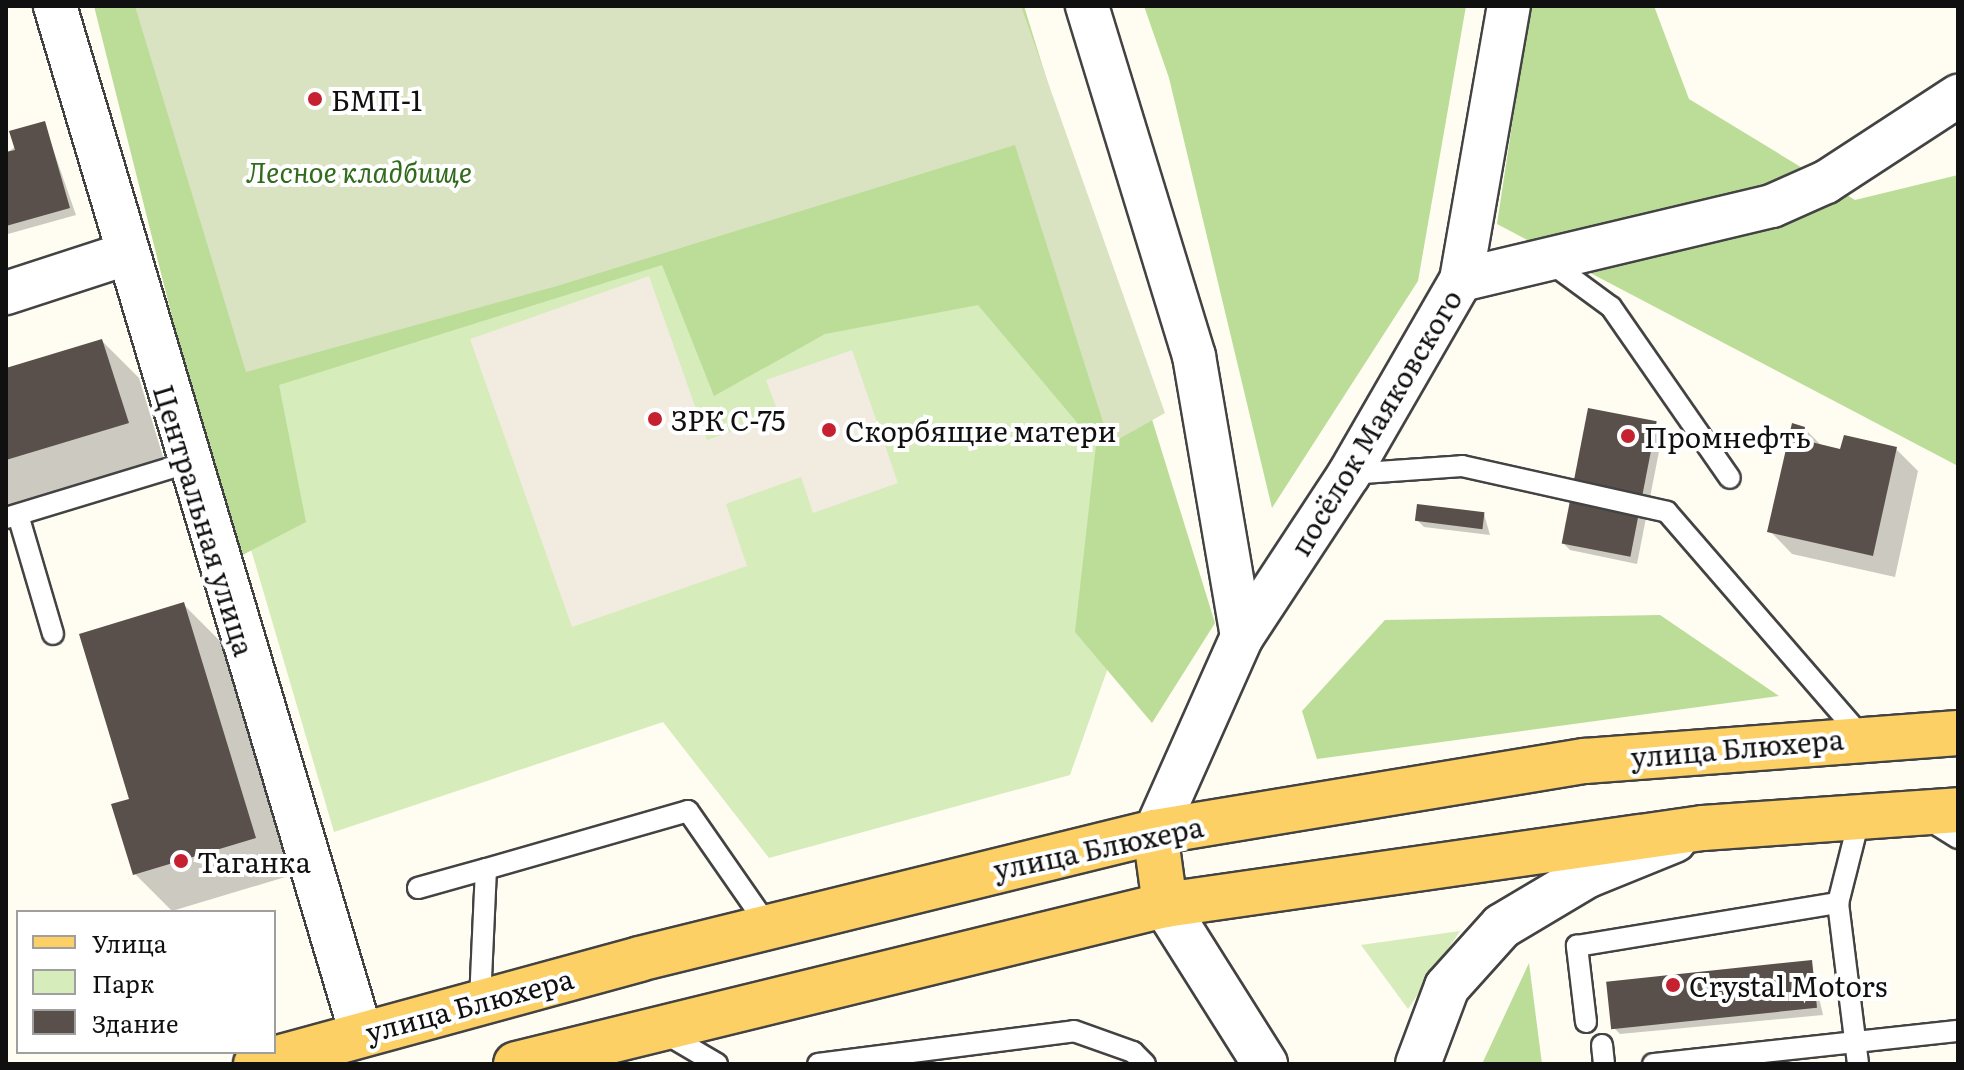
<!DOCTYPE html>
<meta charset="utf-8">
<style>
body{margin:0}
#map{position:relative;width:1964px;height:1070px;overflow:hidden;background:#fffcf2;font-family:Literata,serif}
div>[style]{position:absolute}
.green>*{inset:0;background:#d6ecba}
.forest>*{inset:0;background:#bbdd98}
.cemetery>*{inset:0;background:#dae3c1}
.plaza>*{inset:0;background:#f1ebe0}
.shadow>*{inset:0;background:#0003}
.building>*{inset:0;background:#59504b;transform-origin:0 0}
.roads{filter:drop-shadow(2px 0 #434343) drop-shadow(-2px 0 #434343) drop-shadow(0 2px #434343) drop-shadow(0 -2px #434343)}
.service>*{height:20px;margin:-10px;padding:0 10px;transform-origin:10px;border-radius:10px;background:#fff}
.minor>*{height:42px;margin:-21px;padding:0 21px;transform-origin:21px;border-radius:21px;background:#fff}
.tertiary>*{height:44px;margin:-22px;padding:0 22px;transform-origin:22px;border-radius:22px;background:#fff}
.primary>*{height:44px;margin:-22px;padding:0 22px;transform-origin:22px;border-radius:22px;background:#fdd065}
.dots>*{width:22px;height:22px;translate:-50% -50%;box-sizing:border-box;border:4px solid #fff;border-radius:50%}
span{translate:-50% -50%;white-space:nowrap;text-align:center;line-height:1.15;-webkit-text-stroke:8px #fff;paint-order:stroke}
.poi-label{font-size:28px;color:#101010}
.left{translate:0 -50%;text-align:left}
.park-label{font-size:28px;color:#316b1c;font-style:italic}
.street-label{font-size:28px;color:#101010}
.frame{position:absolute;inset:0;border:8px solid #101010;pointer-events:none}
.legend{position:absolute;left:16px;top:910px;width:260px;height:144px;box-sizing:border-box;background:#fff;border:2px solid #9f9f9f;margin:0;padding:10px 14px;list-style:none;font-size:24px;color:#101010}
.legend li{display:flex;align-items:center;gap:16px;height:40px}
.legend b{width:40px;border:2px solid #9f9f9f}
</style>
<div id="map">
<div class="green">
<i style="clip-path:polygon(1015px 145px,1145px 563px,1070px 775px,769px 858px,663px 722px,334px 832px,208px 403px)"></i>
<i style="clip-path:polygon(1460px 931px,1408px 1009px,1361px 945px)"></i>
</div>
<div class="forest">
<i style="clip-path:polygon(94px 6px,1024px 6px,1215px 623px,1152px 723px,1075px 632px,1096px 445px,978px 305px,825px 334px,714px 396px,662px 265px,279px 385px,306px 522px,233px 560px)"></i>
<i style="clip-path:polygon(1144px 6px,1466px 6px,1418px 281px,1272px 508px,1169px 78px)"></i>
<i style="clip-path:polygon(1530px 6px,1654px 6px,1689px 99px,1855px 200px,1958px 175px,1958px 466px,1497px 224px)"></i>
<i style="clip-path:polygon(1660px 615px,1779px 696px,1317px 759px,1302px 711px,1385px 620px)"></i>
<i style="clip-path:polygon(1529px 963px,1542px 1064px,1482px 1064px)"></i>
</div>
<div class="cemetery">
<i style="clip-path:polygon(135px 6px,1021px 6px,1165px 413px,1110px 444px,1015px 145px,557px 286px,246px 372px)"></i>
</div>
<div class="plaza">
<i style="clip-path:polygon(649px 276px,707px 440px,779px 415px,766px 380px,852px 350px,898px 483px,813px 513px,801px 477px,726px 504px,747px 566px,572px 627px,470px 339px)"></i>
</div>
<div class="shadow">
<i style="clip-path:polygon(44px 123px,76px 215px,8px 234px,6px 248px,6px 154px)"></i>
<i style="clip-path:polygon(102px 341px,139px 378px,164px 460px,6px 508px,6px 370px)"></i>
<i style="clip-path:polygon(1656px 424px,1663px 431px,1637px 564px,1570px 550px,1563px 543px)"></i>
<i style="clip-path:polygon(1804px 428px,1823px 447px,1842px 451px,1896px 449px,1918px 471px,1895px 577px,1792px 554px,1770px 531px)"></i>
<i style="clip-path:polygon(1484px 514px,1490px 535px,1424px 527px,1417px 520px)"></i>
<i style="clip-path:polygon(184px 605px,221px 642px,292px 875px,172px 911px,135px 874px,132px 800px)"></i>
<i style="clip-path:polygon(1811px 962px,1823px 1015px,1620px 1034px,1612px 1026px)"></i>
</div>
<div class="building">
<i style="clip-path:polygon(45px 121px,70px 208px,6px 226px,6px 152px,15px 150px,9px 131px)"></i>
<i style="clip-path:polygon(102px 339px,129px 423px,6px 460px,6px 368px)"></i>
<i style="left:1588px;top:408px;width:70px;height:138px;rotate:11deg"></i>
<i style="clip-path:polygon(1792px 423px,1805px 427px,1803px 440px,1840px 449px,1844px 435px,1897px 447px,1873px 556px,1767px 532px)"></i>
<i style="left:1417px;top:504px;width:68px;height:17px;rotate:7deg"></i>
<i style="clip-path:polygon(184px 602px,256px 838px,133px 875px,111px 804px,129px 799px,79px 634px)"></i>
<i style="left:1812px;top:960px;width:48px;height:207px;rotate:84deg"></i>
</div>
<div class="roads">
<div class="service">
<i style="left:1547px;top:260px;width:79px;rotate:36.3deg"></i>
<i style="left:1611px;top:307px;width:208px;rotate:55.2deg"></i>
<i style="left:1349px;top:474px;width:113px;rotate:-4deg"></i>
<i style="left:1462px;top:466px;width:210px;rotate:12.6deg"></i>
<i style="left:1667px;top:512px;width:296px;rotate:49.1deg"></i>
<i style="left:18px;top:515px;width:124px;rotate:73.6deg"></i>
<i style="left:6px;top:518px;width:189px;rotate:-16.9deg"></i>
<i style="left:1926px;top:818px;width:38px;rotate:32deg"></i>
<i style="left:418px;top:888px;width:71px;rotate:-15.6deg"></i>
<i style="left:1838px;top:903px;width:162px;rotate:82.9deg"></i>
<i style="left:480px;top:1001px;width:132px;rotate:-87.4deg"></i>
<i style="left:486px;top:869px;width:210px;rotate:-16deg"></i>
<i style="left:688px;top:811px;width:140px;rotate:55.2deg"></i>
<i style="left:1586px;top:1022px;width:77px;rotate:-96.8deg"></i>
<i style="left:1577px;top:946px;width:265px;rotate:-9.4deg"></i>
<i style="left:1838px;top:903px;width:90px;rotate:-75.8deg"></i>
<i style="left:661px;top:1031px;width:65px;rotate:30.5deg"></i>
<i style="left:1602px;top:1045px;width:19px;rotate:84deg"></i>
<i style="left:818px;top:1064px;width:258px;rotate:-7.3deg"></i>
<i style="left:1074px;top:1031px;width:63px;rotate:19.6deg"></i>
<i style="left:1133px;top:1052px;width:17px;rotate:45deg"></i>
<i style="left:1653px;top:1064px;width:307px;rotate:-6.2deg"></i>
</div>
<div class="minor">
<i style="left:55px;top:6px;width:1072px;rotate:73.41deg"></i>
<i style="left:1087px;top:6px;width:366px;rotate:73deg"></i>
<i style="left:1194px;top:356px;width:285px;rotate:80.3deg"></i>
<i style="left:1461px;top:280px;width:320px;rotate:-13.4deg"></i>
<i style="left:1772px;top:206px;width:59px;rotate:-24deg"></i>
<i style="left:1826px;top:182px;width:158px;rotate:-33.1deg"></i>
<i style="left:6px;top:293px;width:126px;rotate:-18deg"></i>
<i style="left:1155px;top:832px;width:214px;rotate:-66deg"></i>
<i style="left:1242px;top:637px;width:195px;rotate:-56.7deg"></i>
<i style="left:1349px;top:474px;width:224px;rotate:-60deg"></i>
<i style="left:1461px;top:280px;width:278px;rotate:-80.1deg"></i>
</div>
<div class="tertiary">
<i style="left:1165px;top:905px;width:188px;rotate:57.8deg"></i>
<i style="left:1418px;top:1064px;width:82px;rotate:-69.4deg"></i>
<i style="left:1447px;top:987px;width:82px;rotate:-48deg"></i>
<i style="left:1502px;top:926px;width:100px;rotate:-30.7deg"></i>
<i style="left:1588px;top:875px;width:93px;rotate:-22.1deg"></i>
</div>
<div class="primary">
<i style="left:1155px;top:832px;width:74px;rotate:82.2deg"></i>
<i style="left:256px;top:1064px;width:397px;rotate:-15.3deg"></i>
<i style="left:639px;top:959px;width:531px;rotate:-13.83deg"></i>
<i style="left:1155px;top:832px;width:436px;rotate:-9.4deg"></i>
<i style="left:1585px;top:761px;width:374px;rotate:-4.3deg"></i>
<i style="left:516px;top:1064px;width:668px;rotate:-13.77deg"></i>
<i style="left:1165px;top:905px;width:543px;rotate:-8.15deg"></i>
<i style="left:1703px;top:828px;width:256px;rotate:-4deg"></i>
</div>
</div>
<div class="dots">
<i style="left:315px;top:99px;background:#c62131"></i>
<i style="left:655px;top:419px;background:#c62131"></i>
<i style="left:829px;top:430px;background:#c62131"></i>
<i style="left:1628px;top:436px;background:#c62131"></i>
<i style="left:181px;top:861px;background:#c62131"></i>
<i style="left:1673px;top:985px;background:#c62131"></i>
</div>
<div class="poi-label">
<span class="left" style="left:331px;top:99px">БМП-1</span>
<span class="left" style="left:671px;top:419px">ЗРК С-75</span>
<span class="left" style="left:845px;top:430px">Скорбящие матери</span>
<span class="left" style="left:1644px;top:436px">Промнефть</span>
<span class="left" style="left:197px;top:861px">Таганка</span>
<span class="left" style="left:1689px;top:985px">Crystal Motors</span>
</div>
<div class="park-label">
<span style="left:359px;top:171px">Лесное кладбище</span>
</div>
<div class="street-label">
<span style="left:1375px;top:422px;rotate:-59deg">посёлок Маяковского</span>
<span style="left:205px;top:520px;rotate:73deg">Центральная улица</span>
<span style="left:1737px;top:747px;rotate:-5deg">улица Блюхера</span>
<span style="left:1098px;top:847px;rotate:-12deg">улица Блюхера</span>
<span style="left:469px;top:1004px;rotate:-15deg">улица Блюхера</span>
</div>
<div class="frame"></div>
<ul class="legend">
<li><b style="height:10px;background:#fdd065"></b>Улица</li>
<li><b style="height:22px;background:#d6ecba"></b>Парк</li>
<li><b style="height:22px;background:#59504b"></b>Здание</li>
</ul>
</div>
